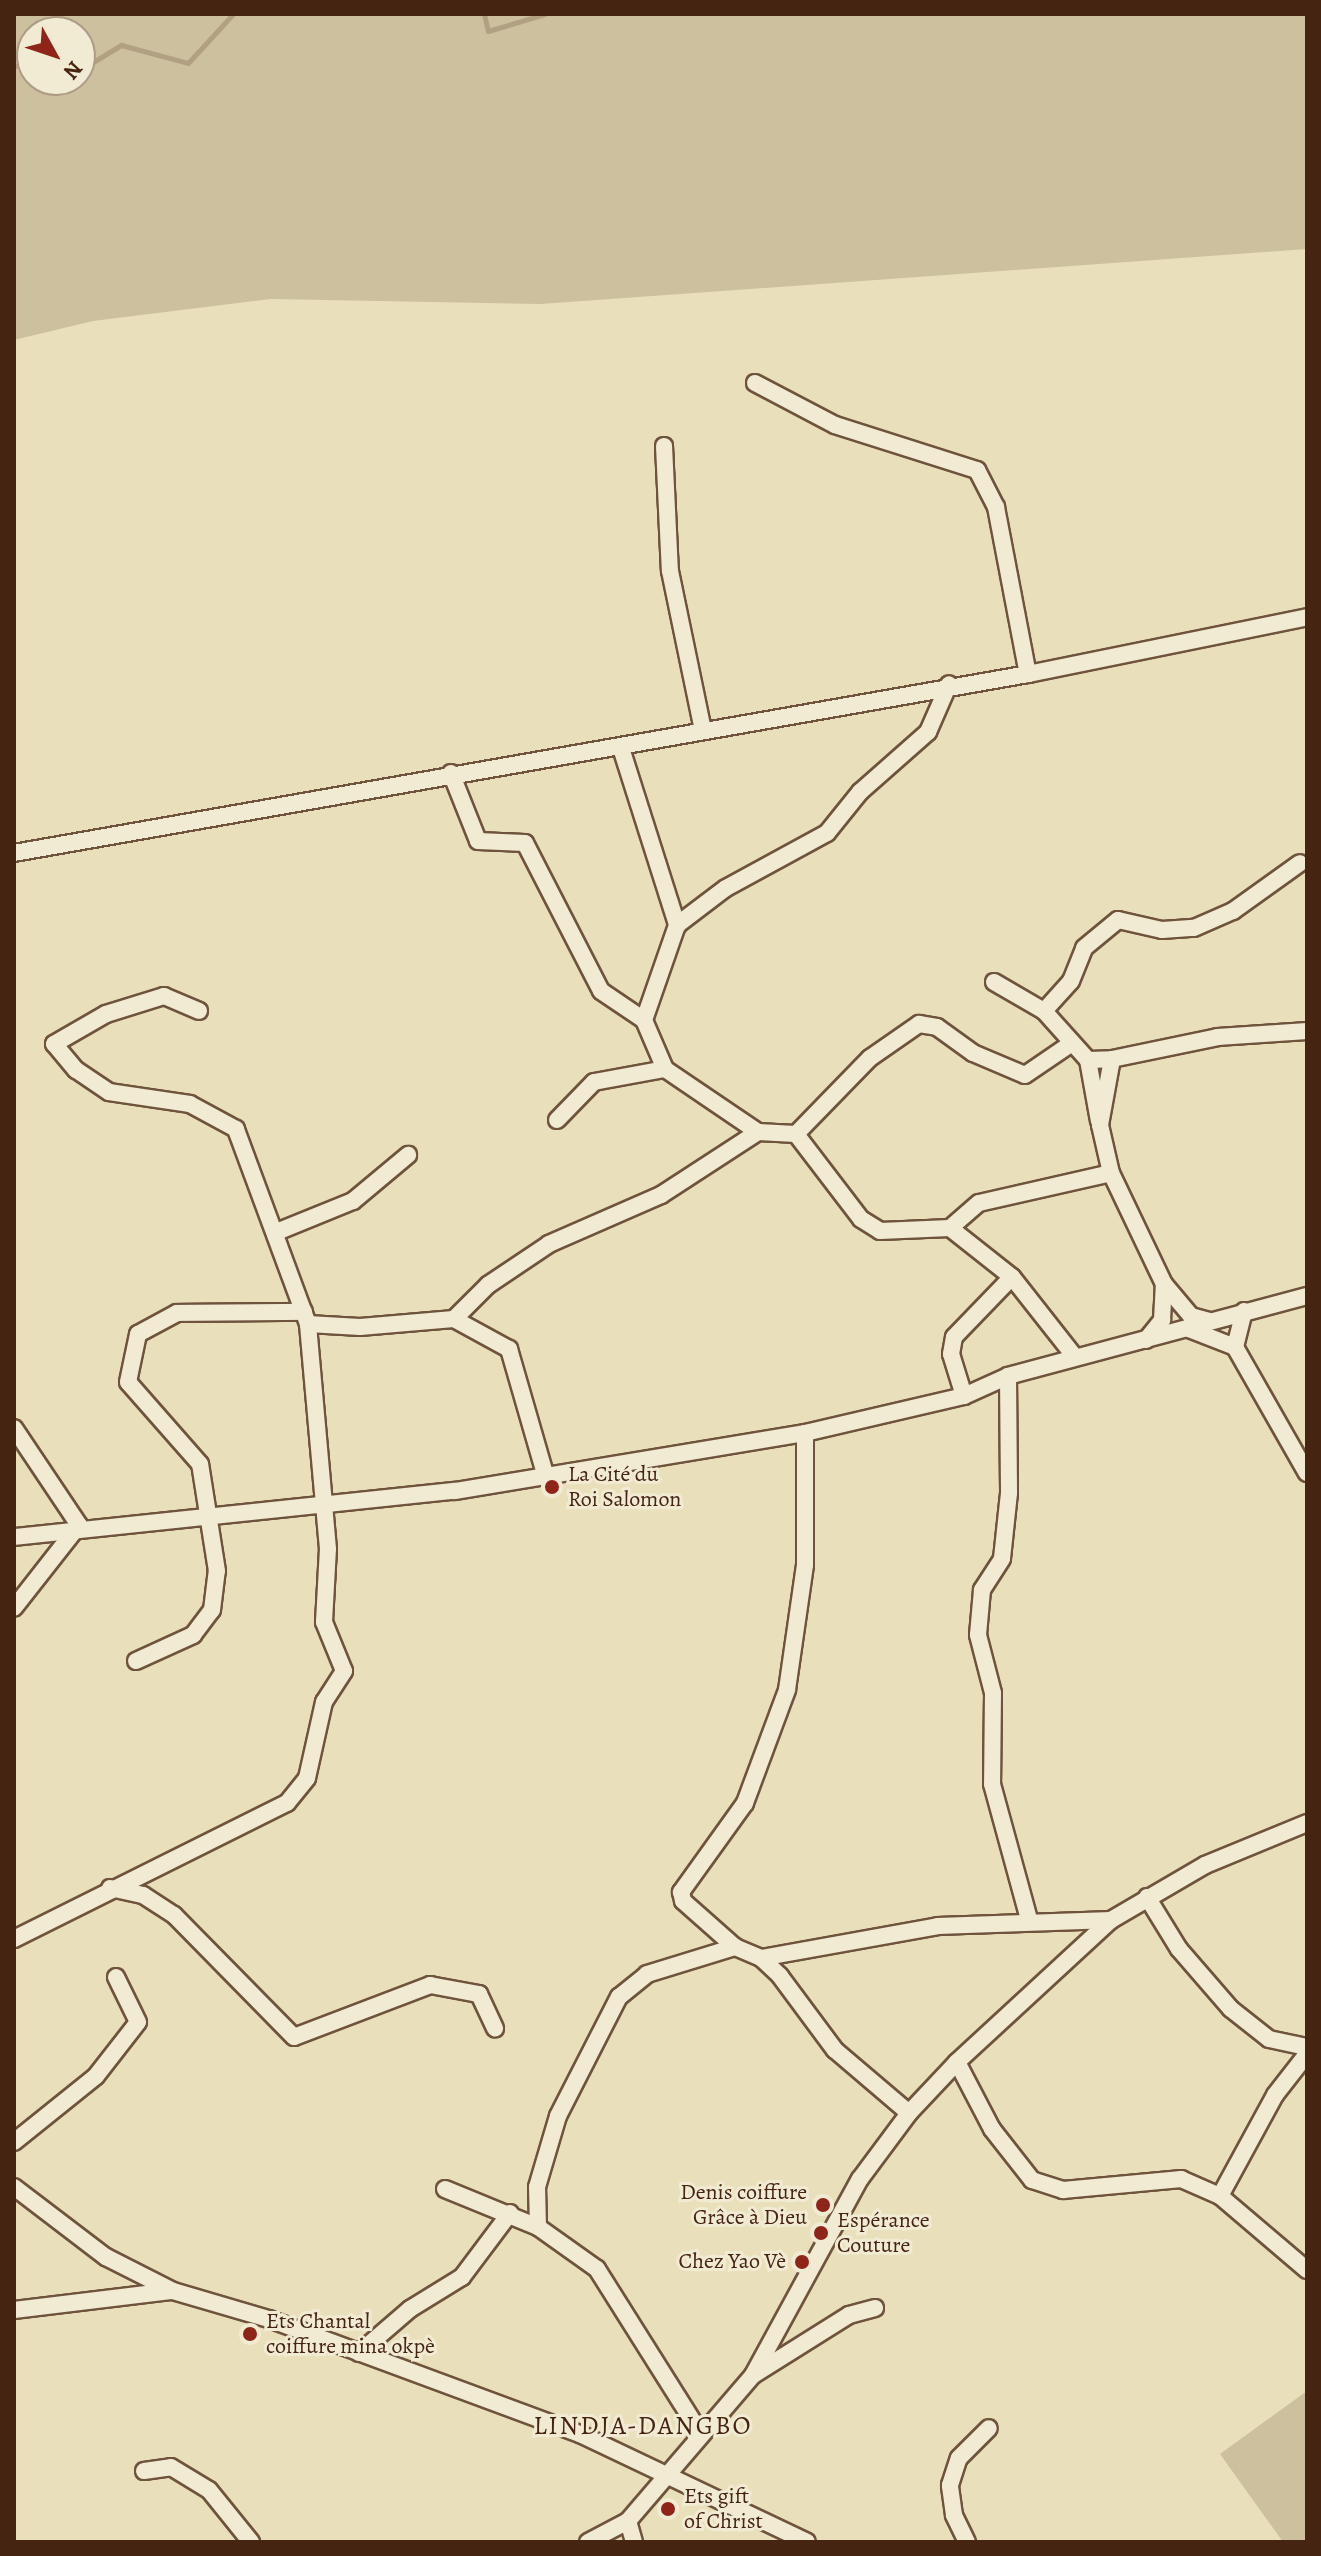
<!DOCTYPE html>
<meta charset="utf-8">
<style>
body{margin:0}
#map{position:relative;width:1321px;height:2556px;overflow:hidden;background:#e9e0bb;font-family:Alegreya,serif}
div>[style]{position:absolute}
.green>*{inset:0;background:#cdc09e}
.stream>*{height:5px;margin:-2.5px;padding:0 2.5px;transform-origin:2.5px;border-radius:2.5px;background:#b2a082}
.roads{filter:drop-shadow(2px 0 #6f533c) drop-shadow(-2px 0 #6f533c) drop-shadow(0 2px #6f533c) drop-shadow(0 -2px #6f533c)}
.street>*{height:16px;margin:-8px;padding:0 8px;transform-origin:8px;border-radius:8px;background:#f1ebd3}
.dots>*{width:22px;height:22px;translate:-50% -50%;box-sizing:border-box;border:4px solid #f1ebd3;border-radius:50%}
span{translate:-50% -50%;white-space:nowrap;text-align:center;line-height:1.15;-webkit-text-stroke:6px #f1ebd3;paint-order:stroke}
.poi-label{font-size:22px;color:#462412}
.left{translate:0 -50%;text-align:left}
.right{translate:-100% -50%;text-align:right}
.quarter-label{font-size:26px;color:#462412;letter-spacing:2px}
.frame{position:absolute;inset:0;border:16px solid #462412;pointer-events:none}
.north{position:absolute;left:16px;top:16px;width:80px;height:80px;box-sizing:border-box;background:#f1ebd3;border:2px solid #ad9b86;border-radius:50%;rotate:130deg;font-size:22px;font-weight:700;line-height:32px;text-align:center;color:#462412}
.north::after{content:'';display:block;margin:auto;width:28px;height:36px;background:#8f2418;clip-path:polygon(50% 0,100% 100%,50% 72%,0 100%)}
</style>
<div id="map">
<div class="green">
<i style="clip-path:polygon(evenodd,14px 14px,1307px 14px,1307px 249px,541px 304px,271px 299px,93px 321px,14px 340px,14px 14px,32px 32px,80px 32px,80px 80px,32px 80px,32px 32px)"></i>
<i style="clip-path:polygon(1307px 2391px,1307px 2542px,1283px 2542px,1220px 2454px)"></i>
</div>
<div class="stream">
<i style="left:484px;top:14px;width:17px;rotate:77deg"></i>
<i style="left:488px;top:31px;width:59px;rotate:-16.6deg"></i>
<i style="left:14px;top:66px;width:18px;rotate:-6deg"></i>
<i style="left:80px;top:70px;width:48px;rotate:-31.4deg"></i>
<i style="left:121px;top:45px;width:69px;rotate:15deg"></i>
<i style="left:188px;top:63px;width:67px;rotate:-47.4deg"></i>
</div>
<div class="roads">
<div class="street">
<i style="left:755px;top:383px;width:90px;rotate:27.7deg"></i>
<i style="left:835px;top:425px;width:149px;rotate:17.6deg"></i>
<i style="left:977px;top:470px;width:42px;rotate:62.8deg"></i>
<i style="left:996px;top:507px;width:170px;rotate:79.2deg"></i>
<i style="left:664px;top:446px;width:125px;rotate:87.3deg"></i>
<i style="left:670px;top:571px;width:163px;rotate:78.3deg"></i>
<i style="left:621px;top:748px;width:186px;rotate:72.4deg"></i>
<i style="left:451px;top:773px;width:73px;rotate:68.3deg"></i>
<i style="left:478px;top:841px;width:47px;rotate:2.4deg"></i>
<i style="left:525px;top:843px;width:166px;rotate:62.8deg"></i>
<i style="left:601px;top:991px;width:52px;rotate:34deg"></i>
<i style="left:14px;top:853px;width:1030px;rotate:-10.01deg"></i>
<i style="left:1028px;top:674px;width:285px;rotate:-11.5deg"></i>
<i style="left:994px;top:982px;width:58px;rotate:30.1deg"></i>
<i style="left:1044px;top:1011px;width:66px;rotate:48.1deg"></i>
<i style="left:1088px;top:1060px;width:24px;rotate:-2deg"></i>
<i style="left:1112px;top:1059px;width:67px;rotate:100.3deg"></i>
<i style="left:1100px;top:1125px;width:49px;rotate:77.1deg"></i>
<i style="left:1111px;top:1173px;width:123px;rotate:64.5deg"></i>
<i style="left:1164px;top:1284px;width:42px;rotate:49.8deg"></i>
<i style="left:1191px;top:1316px;width:20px;rotate:15deg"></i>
<i style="left:1044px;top:1011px;width:40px;rotate:-48deg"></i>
<i style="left:1071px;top:981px;width:35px;rotate:-68deg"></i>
<i style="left:1084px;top:948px;width:44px;rotate:-39.5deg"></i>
<i style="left:1118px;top:920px;width:45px;rotate:12.8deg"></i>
<i style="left:1162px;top:930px;width:32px;rotate:-4deg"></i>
<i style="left:1194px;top:928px;width:43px;rotate:-23.6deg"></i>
<i style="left:1233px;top:911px;width:82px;rotate:-35.6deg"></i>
<i style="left:1112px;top:1059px;width:108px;rotate:-11.7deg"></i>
<i style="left:1218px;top:1037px;width:89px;rotate:-3.9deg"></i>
<i style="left:1088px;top:1060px;width:62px;rotate:79.8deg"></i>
<i style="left:665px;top:1069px;width:53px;rotate:-113.2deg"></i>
<i style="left:644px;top:1020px;width:101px;rotate:-70.8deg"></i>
<i style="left:677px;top:925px;width:61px;rotate:-37.1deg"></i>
<i style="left:726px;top:888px;width:115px;rotate:-28.6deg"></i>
<i style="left:827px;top:833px;width:53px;rotate:-51.2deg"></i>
<i style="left:860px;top:792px;width:91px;rotate:-41.4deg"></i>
<i style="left:928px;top:732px;width:52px;rotate:-66.4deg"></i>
<i style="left:557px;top:1120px;width:53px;rotate:-45.8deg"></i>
<i style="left:594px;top:1082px;width:72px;rotate:-10.4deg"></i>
<i style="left:665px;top:1069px;width:112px;rotate:34.1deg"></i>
<i style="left:796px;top:1134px;width:106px;rotate:-45.8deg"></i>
<i style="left:870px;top:1058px;width:60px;rotate:-34.8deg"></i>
<i style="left:919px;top:1024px;width:18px;rotate:9deg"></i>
<i style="left:937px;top:1027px;width:44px;rotate:35.8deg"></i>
<i style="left:973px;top:1053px;width:56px;rotate:22.9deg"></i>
<i style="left:1025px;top:1075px;width:57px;rotate:-34.2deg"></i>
<i style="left:950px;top:1228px;width:38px;rotate:-41deg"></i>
<i style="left:979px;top:1203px;width:135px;rotate:-12.8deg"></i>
<i style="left:279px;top:1231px;width:80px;rotate:-22.1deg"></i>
<i style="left:353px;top:1201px;width:72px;rotate:-39.9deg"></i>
<i style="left:1244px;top:1311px;width:37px;rotate:104deg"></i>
<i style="left:1235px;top:1347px;width:145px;rotate:60.3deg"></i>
<i style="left:454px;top:1319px;width:48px;rotate:-45deg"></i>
<i style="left:488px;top:1285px;width:73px;rotate:-33.9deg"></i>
<i style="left:549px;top:1244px;width:122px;rotate:-23.6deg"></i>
<i style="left:661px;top:1195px;width:116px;rotate:-33deg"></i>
<i style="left:758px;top:1132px;width:38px;rotate:3deg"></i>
<i style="left:796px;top:1134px;width:107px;rotate:52.6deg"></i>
<i style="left:861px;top:1219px;width:22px;rotate:32deg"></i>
<i style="left:880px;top:1231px;width:70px;rotate:-2.5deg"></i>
<i style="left:950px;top:1228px;width:79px;rotate:38.3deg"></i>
<i style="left:1012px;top:1277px;width:102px;rotate:51.8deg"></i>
<i style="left:308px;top:1324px;width:52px;rotate:3.3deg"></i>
<i style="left:360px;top:1327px;width:94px;rotate:-4.9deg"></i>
<i style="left:454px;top:1319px;width:63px;rotate:28.6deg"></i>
<i style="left:509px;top:1349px;width:133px;rotate:73.9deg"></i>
<i style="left:1189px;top:1329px;width:49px;rotate:21.4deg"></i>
<i style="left:1146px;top:1340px;width:26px;rotate:-51deg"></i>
<i style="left:1162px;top:1320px;width:36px;rotate:-87deg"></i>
<i style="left:1008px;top:1376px;width:117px;rotate:89.5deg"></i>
<i style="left:1009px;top:1493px;width:66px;rotate:96.1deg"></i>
<i style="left:1002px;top:1559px;width:37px;rotate:123deg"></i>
<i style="left:982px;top:1590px;width:45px;rotate:95.1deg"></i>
<i style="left:978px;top:1635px;width:60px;rotate:75.5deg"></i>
<i style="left:993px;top:1693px;width:91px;rotate:90.6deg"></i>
<i style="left:992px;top:1784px;width:140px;rotate:74.7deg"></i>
<i style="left:964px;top:1396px;width:44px;rotate:-107.2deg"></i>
<i style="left:951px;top:1354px;width:17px;rotate:-80deg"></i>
<i style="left:954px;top:1337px;width:83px;rotate:-46deg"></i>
<i style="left:14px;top:1428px;width:117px;rotate:56.2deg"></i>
<i style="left:79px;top:1525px;width:105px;rotate:128.1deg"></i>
<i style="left:805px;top:1433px;width:132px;rotate:90deg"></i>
<i style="left:805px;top:1565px;width:126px;rotate:98.2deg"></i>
<i style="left:787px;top:1690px;width:121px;rotate:110.4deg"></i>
<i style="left:745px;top:1803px;width:110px;rotate:125.7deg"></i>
<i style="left:681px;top:1892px;width:9px;rotate:77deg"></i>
<i style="left:683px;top:1901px;width:69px;rotate:41.5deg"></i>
<i style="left:735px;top:1947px;width:28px;rotate:23deg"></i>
<i style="left:761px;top:1958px;width:26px;rotate:43deg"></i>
<i style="left:780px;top:1976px;width:92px;rotate:53.4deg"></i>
<i style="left:835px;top:2050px;width:97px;rotate:40.4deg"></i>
<i style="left:14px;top:1537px;width:443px;rotate:-6deg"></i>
<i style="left:455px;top:1491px;width:355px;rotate:-9.4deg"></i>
<i style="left:805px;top:1433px;width:163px;rotate:-13.1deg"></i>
<i style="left:964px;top:1396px;width:48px;rotate:-24.4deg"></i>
<i style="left:1008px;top:1376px;width:310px;rotate:-15deg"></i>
<i style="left:136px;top:1661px;width:63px;rotate:-24.5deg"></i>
<i style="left:193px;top:1635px;width:31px;rotate:-53deg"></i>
<i style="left:212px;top:1610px;width:39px;rotate:-83deg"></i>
<i style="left:217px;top:1571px;width:108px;rotate:-99deg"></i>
<i style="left:200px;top:1464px;width:109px;rotate:-131.3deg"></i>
<i style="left:128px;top:1382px;width:49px;rotate:-78.2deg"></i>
<i style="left:138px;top:1334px;width:44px;rotate:-28.3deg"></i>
<i style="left:177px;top:1313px;width:127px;rotate:-0.5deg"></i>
<i style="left:110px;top:1888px;width:34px;rotate:12deg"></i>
<i style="left:143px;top:1895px;width:37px;rotate:33deg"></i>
<i style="left:174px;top:1915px;width:171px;rotate:45.5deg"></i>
<i style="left:294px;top:2037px;width:146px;rotate:-20.9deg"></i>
<i style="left:430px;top:1985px;width:50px;rotate:10.4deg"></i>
<i style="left:479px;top:1994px;width:38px;rotate:65deg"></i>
<i style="left:1147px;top:1897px;width:61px;rotate:58.4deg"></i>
<i style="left:1179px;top:1949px;width:79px;rotate:49.1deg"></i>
<i style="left:1231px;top:2009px;width:48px;rotate:38.3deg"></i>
<i style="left:1269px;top:2039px;width:39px;rotate:12deg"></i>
<i style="left:14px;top:1939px;width:305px;rotate:-26.5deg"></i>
<i style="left:287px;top:1803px;width:32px;rotate:-51deg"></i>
<i style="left:307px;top:1778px;width:78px;rotate:-77.4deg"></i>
<i style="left:324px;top:1702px;width:37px;rotate:-57deg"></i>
<i style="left:344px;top:1671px;width:53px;rotate:-112.2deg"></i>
<i style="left:324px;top:1622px;width:73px;rotate:-86.9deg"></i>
<i style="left:328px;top:1549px;width:226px;rotate:-95.1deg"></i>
<i style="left:308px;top:1324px;width:208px;rotate:-110.3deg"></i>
<i style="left:236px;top:1129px;width:52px;rotate:-151.5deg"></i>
<i style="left:190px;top:1104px;width:82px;rotate:-171.6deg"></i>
<i style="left:109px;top:1092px;width:40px;rotate:-146deg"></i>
<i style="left:76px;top:1070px;width:34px;rotate:-130deg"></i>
<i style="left:54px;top:1044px;width:60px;rotate:-30deg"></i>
<i style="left:106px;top:1014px;width:61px;rotate:-17.2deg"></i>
<i style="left:164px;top:996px;width:38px;rotate:23deg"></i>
<i style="left:761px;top:1958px;width:180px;rotate:-10.2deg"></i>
<i style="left:938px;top:1926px;width:173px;rotate:-2deg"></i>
<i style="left:957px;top:2062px;width:76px;rotate:62.4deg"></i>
<i style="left:992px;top:2129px;width:65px;rotate:51.9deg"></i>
<i style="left:1032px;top:2180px;width:33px;rotate:18deg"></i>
<i style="left:1063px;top:2190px;width:119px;rotate:-5.3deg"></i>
<i style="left:1181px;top:2179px;width:43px;rotate:23.6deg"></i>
<i style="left:1220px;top:2196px;width:114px;rotate:40.4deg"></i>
<i style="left:14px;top:2142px;width:105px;rotate:-38.8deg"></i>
<i style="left:96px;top:2076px;width:68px;rotate:-52.1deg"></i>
<i style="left:138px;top:2022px;width:50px;rotate:-116.1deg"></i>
<i style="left:14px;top:2187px;width:116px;rotate:37.3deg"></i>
<i style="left:106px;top:2257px;width:75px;rotate:26.9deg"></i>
<i style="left:173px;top:2291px;width:100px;rotate:16.3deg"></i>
<i style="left:269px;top:2319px;width:332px;rotate:20.3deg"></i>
<i style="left:580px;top:2434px;width:251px;rotate:25.4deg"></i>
<i style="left:445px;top:2189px;width:100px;rotate:22.2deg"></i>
<i style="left:538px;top:2227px;width:72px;rotate:35.4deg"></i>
<i style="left:597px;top:2269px;width:195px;rotate:57.8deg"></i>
<i style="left:1220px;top:2196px;width:115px;rotate:-61.4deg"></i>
<i style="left:1275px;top:2095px;width:52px;rotate:-52deg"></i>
<i style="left:538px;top:2227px;width:40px;rotate:-91.4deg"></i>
<i style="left:537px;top:2187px;width:74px;rotate:-73.5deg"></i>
<i style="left:558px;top:2116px;width:134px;rotate:-62.9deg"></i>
<i style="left:619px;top:1997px;width:36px;rotate:-39deg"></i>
<i style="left:647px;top:1974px;width:92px;rotate:-17.1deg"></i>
<i style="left:14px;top:2310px;width:158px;rotate:-6.9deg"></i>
<i style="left:359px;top:2353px;width:67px;rotate:-40.8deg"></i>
<i style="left:410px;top:2309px;width:61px;rotate:-31.6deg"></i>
<i style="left:462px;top:2277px;width:80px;rotate:-53.1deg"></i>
<i style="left:755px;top:2374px;width:111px;rotate:-32.1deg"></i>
<i style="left:849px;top:2315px;width:27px;rotate:-15deg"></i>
<i style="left:144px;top:2471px;width:27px;rotate:-8deg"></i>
<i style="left:171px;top:2467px;width:44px;rotate:31.2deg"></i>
<i style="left:209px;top:2490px;width:67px;rotate:51.1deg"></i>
<i style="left:628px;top:2521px;width:22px;rotate:74deg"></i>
<i style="left:588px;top:2542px;width:45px;rotate:-27.7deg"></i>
<i style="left:628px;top:2521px;width:192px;rotate:-49.4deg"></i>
<i style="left:753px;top:2375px;width:223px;rotate:-61.4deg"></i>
<i style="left:860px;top:2179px;width:82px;rotate:-53.4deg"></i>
<i style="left:909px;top:2113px;width:70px;rotate:-46.7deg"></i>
<i style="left:957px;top:2062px;width:209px;rotate:-42.7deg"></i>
<i style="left:1111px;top:1920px;width:109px;rotate:-30.3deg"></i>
<i style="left:1205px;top:1865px;width:110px;rotate:-22.4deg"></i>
<i style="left:967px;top:2542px;width:30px;rotate:-116deg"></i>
<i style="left:954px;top:2515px;width:30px;rotate:-98deg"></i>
<i style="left:950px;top:2485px;width:28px;rotate:-72deg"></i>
<i style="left:959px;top:2458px;width:42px;rotate:-45deg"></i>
</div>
</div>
<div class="dots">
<i style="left:552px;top:1487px;background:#8f2418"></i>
<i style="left:823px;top:2205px;background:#8f2418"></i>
<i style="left:821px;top:2233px;background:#8f2418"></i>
<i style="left:802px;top:2262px;background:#8f2418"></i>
<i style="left:250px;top:2334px;background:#8f2418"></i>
<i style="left:668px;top:2509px;background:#8f2418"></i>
</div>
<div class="poi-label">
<span class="left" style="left:568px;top:1487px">La Cité du<br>Roi Salomon</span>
<span class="right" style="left:807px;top:2205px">Denis coiffure<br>Grâce à Dieu</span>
<span class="left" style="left:837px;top:2233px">Espérance<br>Couture</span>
<span class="right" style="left:786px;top:2262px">Chez Yao Vè</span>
<span class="left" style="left:266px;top:2334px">Ets Chantal<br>coiffure mina okpè</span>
<span class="left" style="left:684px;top:2509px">Ets gift<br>of Christ</span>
</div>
<div class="quarter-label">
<span style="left:643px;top:2426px">LINDJA-DANGBO</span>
</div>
<div class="frame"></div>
<div class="north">N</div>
</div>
